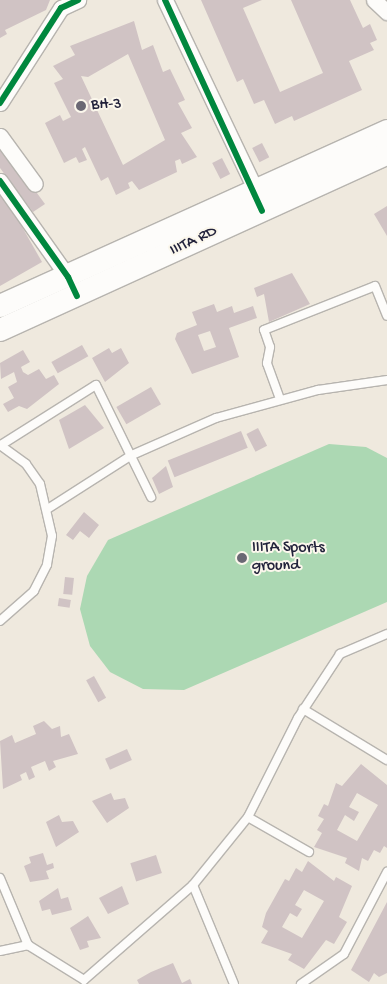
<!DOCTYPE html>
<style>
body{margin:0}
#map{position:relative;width:387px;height:984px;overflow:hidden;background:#efe9de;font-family:"Gochi Hand",sans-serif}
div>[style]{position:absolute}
.green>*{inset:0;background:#acd8b3}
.building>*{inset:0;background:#d0c3c4;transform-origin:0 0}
.roads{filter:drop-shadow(1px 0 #b7b4af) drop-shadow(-1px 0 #b7b4af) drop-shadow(0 1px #b7b4af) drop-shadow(0 -1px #b7b4af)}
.lane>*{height:8px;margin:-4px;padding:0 4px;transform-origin:4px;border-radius:4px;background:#fdfcfa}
.street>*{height:15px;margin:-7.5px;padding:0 7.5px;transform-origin:7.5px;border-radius:7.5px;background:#fdfcfa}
.primary>*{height:22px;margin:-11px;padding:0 11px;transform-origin:11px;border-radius:11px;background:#fdfcfa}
.cycleway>*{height:6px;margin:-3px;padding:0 3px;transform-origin:3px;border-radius:3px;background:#00873e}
.dots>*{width:14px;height:14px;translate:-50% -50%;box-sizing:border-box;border:2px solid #fbf7ec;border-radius:50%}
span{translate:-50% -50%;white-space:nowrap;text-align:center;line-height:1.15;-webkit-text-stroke:4px #fbf7ec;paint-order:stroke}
.poi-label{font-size:16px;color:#22223b}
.left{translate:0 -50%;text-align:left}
.street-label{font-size:16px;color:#22223b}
</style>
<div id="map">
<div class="green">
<i style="clip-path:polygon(329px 444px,366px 447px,387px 458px,387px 602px,184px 690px,143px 689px,110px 672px,90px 646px,80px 609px,87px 576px,108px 540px)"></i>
</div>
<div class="building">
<i style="clip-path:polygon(0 0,50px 0,46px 10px,5px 30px,7px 34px,0 38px)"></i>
<i style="clip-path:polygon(201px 0,262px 0,243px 8px,280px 92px,323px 73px,291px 0,350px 0,363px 28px,370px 24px,377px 40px,370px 43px,374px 50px,349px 61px,362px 90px,294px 121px,292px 116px,275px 124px,264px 100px,254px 104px,243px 79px,237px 82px)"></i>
<i style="clip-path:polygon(evenodd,134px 21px,142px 50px,153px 45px,163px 72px,170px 69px,185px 100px,178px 103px,192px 128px,181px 133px,197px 157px,182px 164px,180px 159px,175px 161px,177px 172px,139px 190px,132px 181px,128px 183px,130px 188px,116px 195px,108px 177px,101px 181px,85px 147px,82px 149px,87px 160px,79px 163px,76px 157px,64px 163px,45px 123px,60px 115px,63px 121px,71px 117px,54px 83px,63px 79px,53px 66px,75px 55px,70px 46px,134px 21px,128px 54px,165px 140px,123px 165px,81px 76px,88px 77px,128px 54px)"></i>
<i style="clip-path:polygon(0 143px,45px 204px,33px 212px,0 168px)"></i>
<i style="left:262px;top:143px;width:16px;height:11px;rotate:63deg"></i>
<i style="left:222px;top:158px;width:18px;height:11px;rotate:63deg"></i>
<i style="clip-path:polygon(0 188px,42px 262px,0 286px)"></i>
<i style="clip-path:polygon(387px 206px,387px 236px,374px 214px)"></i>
<i style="clip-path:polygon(292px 273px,310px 304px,269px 322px,264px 294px,257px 297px,254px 288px)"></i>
<i style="clip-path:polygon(evenodd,214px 304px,217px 312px,232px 306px,234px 313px,253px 306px,257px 318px,229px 328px,239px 357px,192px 374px,175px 339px,177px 333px,197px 325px,192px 312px,214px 304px,210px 331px,216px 347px,204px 351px,198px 335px,210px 331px)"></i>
<i style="left:82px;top:345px;width:13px;height:35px;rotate:61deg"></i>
<i style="clip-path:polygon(109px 348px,112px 353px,121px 348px,129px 363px,105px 382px,92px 358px)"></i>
<i style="clip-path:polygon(23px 350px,30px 362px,21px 367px,23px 372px,28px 375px,39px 369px,46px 379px,54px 375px,59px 384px,27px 409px,19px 406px,8px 412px,3px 404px,14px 398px,8px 387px,17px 382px,14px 372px,1px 379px,0 363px)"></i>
<i style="left:151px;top:387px;width:20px;height:40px;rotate:60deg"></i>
<i style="clip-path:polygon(85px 405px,104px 428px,69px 449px,59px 420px)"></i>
<i style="left:258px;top:428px;width:20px;height:13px;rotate:63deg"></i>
<i style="left:241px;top:431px;width:18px;height:79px;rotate:68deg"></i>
<i style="clip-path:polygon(166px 466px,173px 487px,159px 494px,152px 478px)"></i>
<i style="clip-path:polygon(84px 512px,99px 525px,89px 538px,80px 531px,73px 540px,66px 535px)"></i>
<i style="left:65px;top:577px;width:9px;height:17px;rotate:6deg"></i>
<i style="left:59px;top:598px;width:12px;height:8px;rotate:9deg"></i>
<i style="left:94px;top:676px;width:25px;height:9px;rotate:61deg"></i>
<i style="clip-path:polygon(44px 721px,52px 729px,60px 726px,61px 737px,69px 734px,78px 754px,53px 761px,56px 767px,49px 771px,45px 761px,31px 767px,35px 777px,29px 780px,26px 772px,20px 775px,22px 780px,3px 789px,0 741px,12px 735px,15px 743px,36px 734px,33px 726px)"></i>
<i style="left:127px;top:749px;width:12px;height:24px;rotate:66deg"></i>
<i style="clip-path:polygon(evenodd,361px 764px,387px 785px,387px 848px,384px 846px,380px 853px,374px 850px,368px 861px,362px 858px,359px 871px,345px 863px,347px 858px,314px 847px,322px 833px,317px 830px,324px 819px,318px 816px,324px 804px,328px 806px,336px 783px,342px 786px,361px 764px,357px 793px,378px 805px,357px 841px,337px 830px,345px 815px,354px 821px,359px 812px,349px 807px,357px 793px)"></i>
<i style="clip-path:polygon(111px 793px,114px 800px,125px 798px,129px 808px,107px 823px,92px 801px)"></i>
<i style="clip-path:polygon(59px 815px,62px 822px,73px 821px,79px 832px,56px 847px,46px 822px)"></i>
<i style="clip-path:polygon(43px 853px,47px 865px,53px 863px,54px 868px,46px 871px,49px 879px,30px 882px,24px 866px,31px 863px,29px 857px)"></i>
<i style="left:156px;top:855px;width:19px;height:27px;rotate:72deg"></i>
<i style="clip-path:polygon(evenodd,308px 861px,334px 881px,336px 877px,352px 886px,339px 917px,347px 922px,334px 944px,326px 940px,304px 969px,288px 960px,292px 954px,261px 943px,268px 931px,262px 927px,266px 913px,285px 879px,289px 881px,296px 868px,302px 872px,308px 861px,304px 890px,324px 901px,302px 938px,282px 927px,290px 913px,297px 917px,302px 909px,295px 905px,304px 890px)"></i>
<i style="clip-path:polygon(122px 886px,129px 904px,108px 914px,99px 898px)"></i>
<i style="clip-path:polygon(58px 888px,61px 899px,68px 897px,72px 910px,52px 915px,50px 909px,42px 911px,39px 901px)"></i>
<i style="clip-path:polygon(387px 902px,387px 973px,379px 977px,374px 973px,369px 982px,351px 970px)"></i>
<i style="clip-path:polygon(88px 916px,101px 938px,87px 941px,89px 947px,80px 950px,70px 928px)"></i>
<i style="clip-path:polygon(173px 963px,182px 983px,190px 979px,192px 984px,139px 984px,137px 980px,151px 972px)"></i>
</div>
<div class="roads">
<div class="lane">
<i style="left:280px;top:399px;width:38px;rotate:-110deg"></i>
<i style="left:267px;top:363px;width:16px;rotate:-79deg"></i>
<i style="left:270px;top:347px;width:18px;rotate:-109deg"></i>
<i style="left:264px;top:330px;width:119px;rotate:-21.6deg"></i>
<i style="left:375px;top:286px;width:32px;rotate:68deg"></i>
<i style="left:0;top:445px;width:32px;rotate:36deg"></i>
<i style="left:26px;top:464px;width:24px;rotate:55deg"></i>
<i style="left:40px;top:484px;width:53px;rotate:77deg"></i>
<i style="left:52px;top:536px;width:29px;rotate:100deg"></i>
<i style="left:47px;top:565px;width:29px;rotate:117deg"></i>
<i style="left:34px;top:591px;width:45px;rotate:138.6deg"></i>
<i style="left:1px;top:445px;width:112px;rotate:-32.3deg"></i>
<i style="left:96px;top:385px;width:125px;rotate:63.8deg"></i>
<i style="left:49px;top:508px;width:98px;rotate:-32.6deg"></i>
<i style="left:132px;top:455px;width:92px;rotate:-23.8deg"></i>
<i style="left:216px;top:418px;width:106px;rotate:-15.4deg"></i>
<i style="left:318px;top:390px;width:70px;rotate:-8.2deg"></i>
<i style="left:303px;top:709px;width:98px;rotate:31.3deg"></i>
<i style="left:309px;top:852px;width:70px;rotate:-150.2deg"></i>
<i style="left:248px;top:817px;width:111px;rotate:-63.2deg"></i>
<i style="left:298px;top:718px;width:77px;rotate:-56.7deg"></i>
<i style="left:340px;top:654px;width:51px;rotate:-23.1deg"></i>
<i style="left:0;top:878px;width:73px;rotate:67.3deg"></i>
<i style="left:28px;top:945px;width:66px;rotate:32deg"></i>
<i style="left:84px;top:980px;width:145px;rotate:-41.1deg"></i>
<i style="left:193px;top:885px;width:107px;rotate:67.5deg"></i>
<i style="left:193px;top:885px;width:87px;rotate:-51deg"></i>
<i style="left:0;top:951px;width:29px;rotate:-12deg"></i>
<i style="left:301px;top:984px;width:52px;rotate:-34.9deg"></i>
<i style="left:344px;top:954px;width:93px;rotate:-62.3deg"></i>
</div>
<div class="street">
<i style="left:165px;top:0;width:214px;rotate:64.5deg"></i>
<i style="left:374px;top:0;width:18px;rotate:43deg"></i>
<i style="left:0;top:103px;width:113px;rotate:-57.3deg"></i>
<i style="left:61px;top:8px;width:19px;rotate:-25deg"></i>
<i style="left:0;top:136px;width:59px;rotate:53.9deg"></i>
<i style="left:0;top:181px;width:118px;rotate:54.7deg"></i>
</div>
<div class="primary">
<i style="left:0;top:306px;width:425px;rotate:-24.3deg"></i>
<i style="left:0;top:330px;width:425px;rotate:-24.5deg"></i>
</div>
</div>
<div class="cycleway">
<i style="left:165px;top:0;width:232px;rotate:65.3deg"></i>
<i style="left:0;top:103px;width:113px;rotate:-57.3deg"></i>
<i style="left:61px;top:8px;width:19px;rotate:-25deg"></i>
<i style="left:0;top:181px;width:118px;rotate:54.7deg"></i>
<i style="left:68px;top:277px;width:21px;rotate:65deg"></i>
</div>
<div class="dots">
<i style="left:81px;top:106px;background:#6a6874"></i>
<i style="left:242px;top:558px;background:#6a6874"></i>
</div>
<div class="poi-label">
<span class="left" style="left:91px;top:106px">BH-3</span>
<span class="left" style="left:252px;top:558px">IIITA Sports<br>ground</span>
</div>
<div class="street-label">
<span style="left:194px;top:242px;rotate:-25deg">IIITA RD</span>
</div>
</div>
